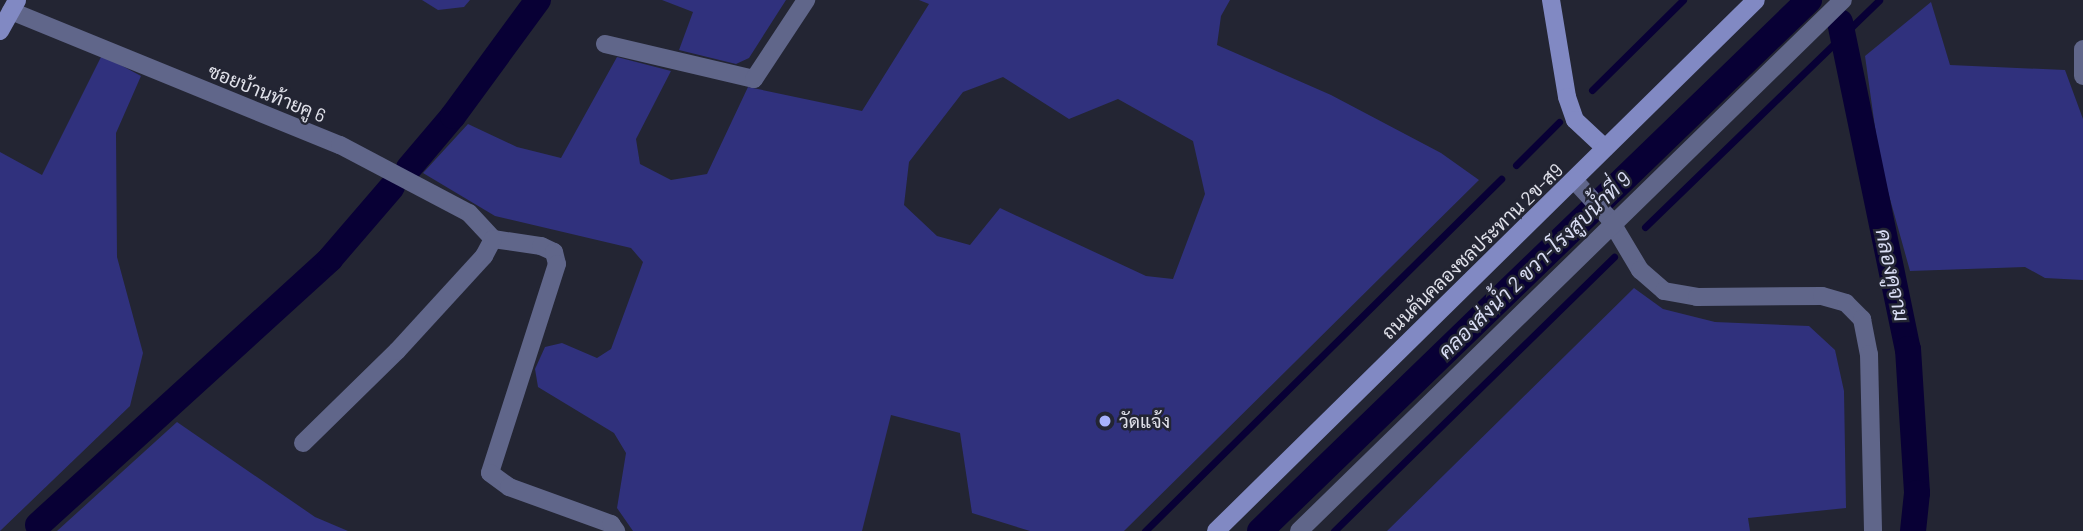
<!DOCTYPE html>
<meta charset="utf-8">
<style>
body{margin:0}
#map{position:relative;width:2083px;height:531px;overflow:hidden;background:#232533;font-family:Barlow,Sarabun,sans-serif}
div>[style]{position:absolute}
.green>*{inset:0;background:#30317d}
.stream>*{height:7px;margin:-3.5px;padding:0 3.5px;transform-origin:3.5px;border-radius:3.5px;background:#080035}
.canal>*{height:26px;margin:-13px;padding:0 13px;transform-origin:13px;border-radius:13px;background:#080035}
.street>*{height:18px;margin:-9px;padding:0 9px;transform-origin:9px;border-radius:9px;background:#60668a}
.secondary>*{height:18px;margin:-9px;padding:0 9px;transform-origin:9px;border-radius:9px;background:#8189c3}
.dots>*{width:19px;height:19px;translate:-50% -50%;box-sizing:border-box;border:4px solid #232533;border-radius:50%}
span{translate:-50% -50%;white-space:nowrap;text-align:center;line-height:1.15;-webkit-text-stroke:5px #232533;paint-order:stroke}
.street-label{font-size:19px;color:#e0e1ea}
.poi-label{font-size:19px;color:#e0e1ea}
.left{translate:0 -50%;text-align:left}
.water-label{font-size:21px;color:#d8dcf3;font-style:italic}
</style>
<div id="map">
<div class="green">
<i style="clip-path:polygon(422px 0,470px 0,464px 7px,438px 10px)"></i>
<i style="clip-path:polygon(662px 0,786px 0,749px 58px,736px 64px,679px 50px,693px 12px)"></i>
<i style="clip-path:polygon(evenodd,919px 0,1230px 0,1221px 16px,1217px 45px,1331px 95px,1441px 153px,1479px 180px,1124px 531px,1030px 531px,972px 513px,960px 433px,891px 415px,862px 531px,633px 531px,617px 508px,626px 453px,614px 433px,538px 387px,535px 369px,545px 347px,562px 343px,597px 358px,611px 349px,643px 262px,631px 248px,495px 216px,423px 173px,468px 124px,517px 147px,561px 158px,617px 57px,671px 71px,636px 139px,640px 164px,671px 180px,707px 174px,748px 87px,862px 111px,929px 4px,919px 0,1003px 77px,1069px 119px,1118px 99px,1193px 141px,1205px 194px,1173px 279px,1146px 276px,1000px 208px,970px 245px,937px 236px,904px 205px,909px 162px,963px 92px,1003px 77px)"></i>
<i style="clip-path:polygon(1931px 2px,1950px 65px,2065px 70px,2083px 119px,2083px 280px,2045px 278px,2025px 267px,1910px 271px,1880px 163px,1865px 56px)"></i>
<i style="clip-path:polygon(102px 55px,141px 76px,116px 133px,117px 257px,143px 353px,130px 406px,0 531px,0 152px,42px 175px)"></i>
<i style="clip-path:polygon(1634px 288px,1663px 309px,1715px 322px,1809px 326px,1835px 350px,1844px 391px,1846px 508px,1748px 518px,1750px 531px,1387px 531px)"></i>
<i style="clip-path:polygon(177px 422px,315px 517px,348px 531px,57px 531px)"></i>
</div>
<div class="stream">
<i style="left:1592px;top:90px;width:128px;rotate:-44.7deg"></i>
<i style="left:1516px;top:165px;width:61px;rotate:-45deg"></i>
<i style="left:1645px;top:227px;width:326px;rotate:-44.1deg"></i>
<i style="left:1145px;top:531px;width:501px;rotate:-44.68deg"></i>
<i style="left:1334px;top:531px;width:392px;rotate:-44.4deg"></i>
</div>
<div class="canal">
<i style="left:1840px;top:22px;width:334px;rotate:78.3deg"></i>
<i style="left:1908px;top:349px;width:144px;rotate:86.4deg"></i>
<i style="left:1917px;top:493px;width:38px;rotate:96deg"></i>
<i style="left:409px;top:168px;width:68px;rotate:-49.8deg"></i>
<i style="left:453px;top:116px;width:144px;rotate:-53.8deg"></i>
<i style="left:38px;top:525px;width:395px;rotate:-42.3deg"></i>
<i style="left:330px;top:259px;width:95px;rotate:-49.3deg"></i>
<i style="left:1260px;top:531px;width:764px;rotate:-44.05deg"></i>
</div>
<div class="street">
<i style="left:11px;top:11px;width:355px;rotate:22.2deg"></i>
<i style="left:340px;top:145px;width:146px;rotate:27.8deg"></i>
<i style="left:469px;top:213px;width:35px;rotate:47deg"></i>
<i style="left:605px;top:44px;width:153px;rotate:13.2deg"></i>
<i style="left:754px;top:79px;width:95px;rotate:-56.6deg"></i>
<i style="left:2083px;top:49px;width:27px;rotate:90deg"></i>
<i style="left:1574px;top:180px;width:52px;rotate:47.4deg"></i>
<i style="left:1609px;top:218px;width:61px;rotate:59.2deg"></i>
<i style="left:1640px;top:270px;width:32px;rotate:41deg"></i>
<i style="left:1664px;top:291px;width:34px;rotate:10deg"></i>
<i style="left:1697px;top:297px;width:125px;rotate:-0.5deg"></i>
<i style="left:1822px;top:296px;width:25px;rotate:16deg"></i>
<i style="left:1846px;top:303px;width:23px;rotate:45deg"></i>
<i style="left:1862px;top:319px;width:36px;rotate:79deg"></i>
<i style="left:1869px;top:354px;width:177px;rotate:88.7deg"></i>
<i style="left:493px;top:239px;width:49px;rotate:8.3deg"></i>
<i style="left:541px;top:246px;width:14px;rotate:25deg"></i>
<i style="left:554px;top:252px;width:12px;rotate:76deg"></i>
<i style="left:557px;top:264px;width:219px;rotate:107.8deg"></i>
<i style="left:490px;top:473px;width:24px;rotate:36deg"></i>
<i style="left:509px;top:487px;width:109px;rotate:19.9deg"></i>
<i style="left:611px;top:524px;width:9px;rotate:54deg"></i>
<i style="left:303px;top:443px;width:132px;rotate:-44.4deg"></i>
<i style="left:397px;top:351px;width:129px;rotate:-47.5deg"></i>
<i style="left:484px;top:256px;width:19px;rotate:-62deg"></i>
<i style="left:1299px;top:531px;width:760px;rotate:-44.31deg"></i>
</div>
<div class="secondary">
<i style="left:1551px;top:0;width:98px;rotate:80.6deg"></i>
<i style="left:1567px;top:97px;width:24px;rotate:71deg"></i>
<i style="left:1575px;top:120px;width:41px;rotate:43deg"></i>
<i style="left:0;top:31px;width:35px;rotate:-61deg"></i>
<i style="left:1216px;top:531px;width:757px;rotate:-44.52deg"></i>
</div>
<div class="dots">
<i style="left:1105px;top:421px;background:#a7b1fc"></i>
</div>
<div class="street-label">
<span style="left:267px;top:93px;rotate:22deg">ซอยบ้านท้ายคู 6</span>
<span style="left:1472px;top:251px;rotate:-44deg">ถนนคันคลองชลประทาน 2ข-ส9</span>
</div>
<div class="poi-label">
<span class="left" style="left:1119px;top:421px">วัดแจ้ง</span>
</div>
<div class="water-label">
<span style="left:1534px;top:265px;rotate:-44deg">คลองส่งน้ำ 2 ขวา-โรงสูบน้ำที่ 9</span>
<span style="left:1893px;top:275px;rotate:78deg">คลองคูจาม</span>
</div>
</div>
